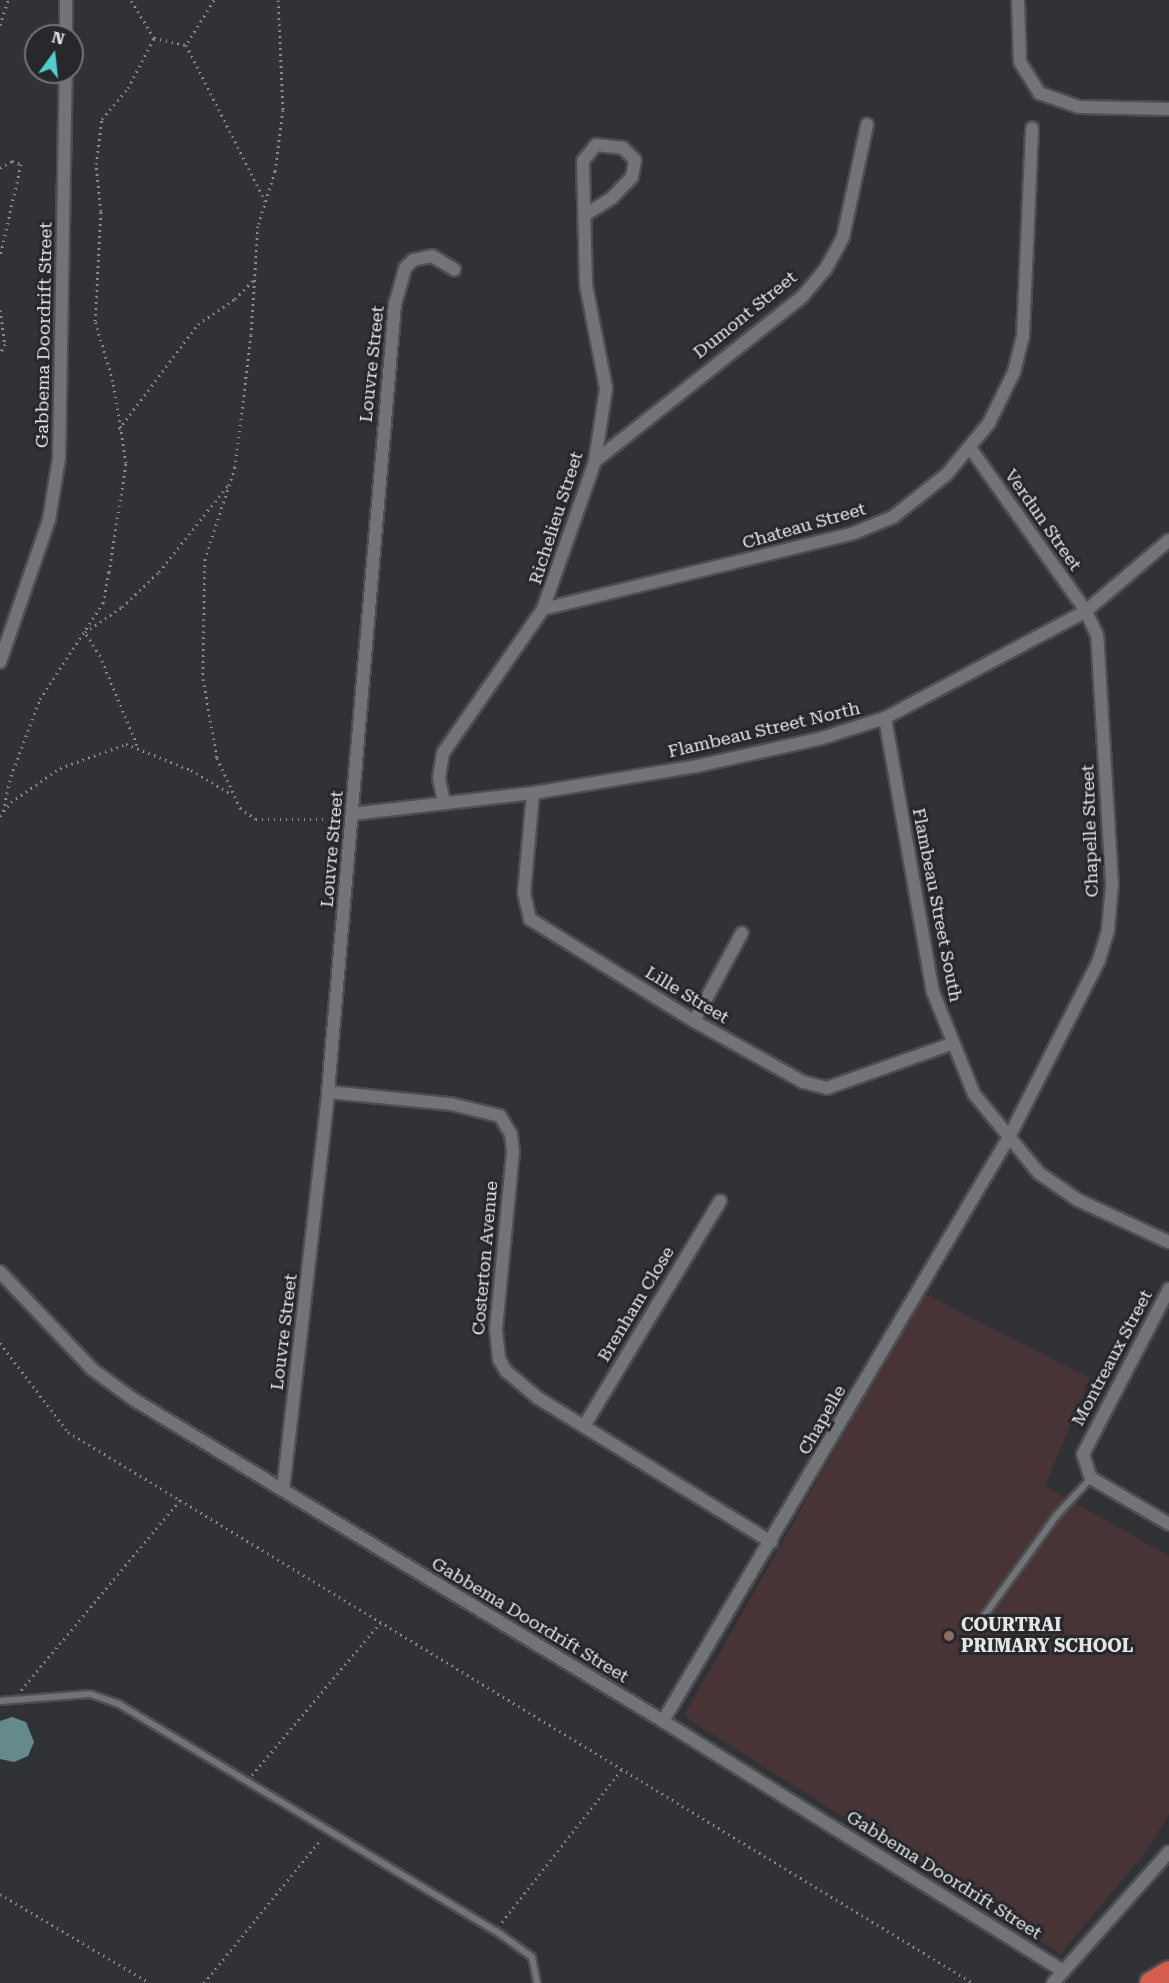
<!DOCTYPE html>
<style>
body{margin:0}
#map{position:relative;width:1169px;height:1983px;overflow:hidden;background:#303235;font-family:"Roboto Serif",serif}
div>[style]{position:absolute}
.education>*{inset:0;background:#483336}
.water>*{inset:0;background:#658a8c}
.path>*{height:3px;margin-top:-1.5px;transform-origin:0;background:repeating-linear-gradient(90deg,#898b8d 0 1.5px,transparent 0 6px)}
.roads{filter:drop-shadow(2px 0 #4d4e52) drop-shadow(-2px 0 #4d4e52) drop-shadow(0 2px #4d4e52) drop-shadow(0 -2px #4d4e52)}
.lane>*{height:6px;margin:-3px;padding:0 3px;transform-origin:3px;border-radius:3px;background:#727478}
.street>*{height:12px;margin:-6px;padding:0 6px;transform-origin:6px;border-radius:6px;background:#727478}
.highway>*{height:22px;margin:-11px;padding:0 11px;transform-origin:11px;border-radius:11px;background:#d45d50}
.dots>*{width:16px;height:16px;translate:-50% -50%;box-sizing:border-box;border:3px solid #26282b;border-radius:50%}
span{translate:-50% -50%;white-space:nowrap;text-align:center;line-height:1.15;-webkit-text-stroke:6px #26282b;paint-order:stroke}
.street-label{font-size:18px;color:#e4e5e7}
.poi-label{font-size:18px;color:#e4e5e7;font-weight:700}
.left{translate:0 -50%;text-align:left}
.north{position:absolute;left:24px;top:24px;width:60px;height:60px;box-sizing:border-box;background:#26282b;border:2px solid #727476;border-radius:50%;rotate:15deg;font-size:16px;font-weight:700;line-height:24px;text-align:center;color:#e4e5e7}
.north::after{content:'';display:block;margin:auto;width:21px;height:27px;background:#53cdcb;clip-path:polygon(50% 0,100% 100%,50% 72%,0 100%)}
</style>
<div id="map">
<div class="education">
<i style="clip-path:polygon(923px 1293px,1090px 1378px,1045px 1486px,1169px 1556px,1169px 1814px,1144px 1854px,1060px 1954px,684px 1716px)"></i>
</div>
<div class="water">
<i style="clip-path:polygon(12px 1717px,26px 1722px,34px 1742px,28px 1756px,14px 1762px,0 1759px,0 1721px)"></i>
</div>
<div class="path">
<i style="left:214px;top:0;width:53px;rotate:121.9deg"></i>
<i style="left:186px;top:45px;width:175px;rotate:63.1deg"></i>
<i style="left:278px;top:0;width:110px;rotate:87.4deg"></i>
<i style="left:283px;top:110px;width:62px;rotate:97.5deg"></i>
<i style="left:275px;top:171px;width:58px;rotate:107.2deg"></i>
<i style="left:258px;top:226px;width:109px;rotate:93.7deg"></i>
<i style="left:251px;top:335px;width:133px;rotate:96.9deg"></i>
<i style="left:235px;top:467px;width:97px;rotate:108.1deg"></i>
<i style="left:205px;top:559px;width:120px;rotate:91deg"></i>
<i style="left:203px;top:679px;width:80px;rotate:80deg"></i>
<i style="left:217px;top:758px;width:55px;rotate:65.3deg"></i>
<i style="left:240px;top:808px;width:19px;rotate:35deg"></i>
<i style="left:256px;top:819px;width:83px"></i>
<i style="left:0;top:25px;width:26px;rotate:-72deg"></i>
<i style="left:154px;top:38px;width:33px;rotate:12deg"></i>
<i style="left:0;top:168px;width:14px;rotate:-30deg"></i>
<i style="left:12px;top:161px;width:9px;rotate:18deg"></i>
<i style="left:21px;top:164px;width:95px;rotate:102.7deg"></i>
<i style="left:0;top:310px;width:34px;rotate:82deg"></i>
<i style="left:5px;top:344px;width:11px;rotate:117deg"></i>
<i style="left:119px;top:429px;width:131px;rotate:-53deg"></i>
<i style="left:198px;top:324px;width:45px;rotate:-34deg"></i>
<i style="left:235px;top:299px;width:30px;rotate:-46deg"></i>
<i style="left:137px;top:745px;width:96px;rotate:-112.6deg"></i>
<i style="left:100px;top:656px;width:28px;rotate:-122deg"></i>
<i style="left:85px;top:632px;width:45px;rotate:-34deg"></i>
<i style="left:122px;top:607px;width:51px;rotate:-43.4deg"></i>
<i style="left:159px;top:572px;width:112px;rotate:-51.5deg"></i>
<i style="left:3px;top:811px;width:36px;rotate:-77deg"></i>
<i style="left:11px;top:776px;width:82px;rotate:-69.4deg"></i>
<i style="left:40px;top:699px;width:115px;rotate:-56.7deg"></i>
<i style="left:103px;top:603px;width:32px;rotate:-79deg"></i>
<i style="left:109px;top:572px;width:110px;rotate:-81.1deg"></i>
<i style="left:126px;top:463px;width:83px;rotate:-99deg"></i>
<i style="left:113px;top:381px;width:63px;rotate:-106.7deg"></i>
<i style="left:95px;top:321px;width:110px;rotate:-86.9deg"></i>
<i style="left:101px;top:211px;width:47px;rotate:-96.1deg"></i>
<i style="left:96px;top:164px;width:45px;rotate:-82.4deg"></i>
<i style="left:102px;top:119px;width:40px;rotate:-50deg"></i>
<i style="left:128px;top:88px;width:56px;rotate:-62.5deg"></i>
<i style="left:154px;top:38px;width:44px;rotate:-121.2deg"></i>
<i style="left:0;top:816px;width:18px;rotate:-52deg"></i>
<i style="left:11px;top:802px;width:60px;rotate:-34.8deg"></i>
<i style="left:60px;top:768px;width:70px;rotate:-20deg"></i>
<i style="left:126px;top:744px;width:70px;rotate:21.8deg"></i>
<i style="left:191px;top:770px;width:47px;rotate:31deg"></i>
<i style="left:0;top:1343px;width:112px;rotate:52.6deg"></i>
<i style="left:68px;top:1432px;width:131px;rotate:31.3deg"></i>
<i style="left:180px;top:1500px;width:248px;rotate:129.9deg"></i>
<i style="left:180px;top:1500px;width:929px;rotate:31.34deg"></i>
<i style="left:252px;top:1775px;width:200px;rotate:-49.9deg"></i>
<i style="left:0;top:1894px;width:174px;rotate:30.7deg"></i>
<i style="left:502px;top:1922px;width:194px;rotate:-51.9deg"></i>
<i style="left:204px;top:1983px;width:186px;rotate:-50.9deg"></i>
</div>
<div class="roads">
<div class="lane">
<i style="left:984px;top:1616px;width:123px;rotate:-54.2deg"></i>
<i style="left:1056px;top:1516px;width:52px;rotate:-47.4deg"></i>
<i style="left:0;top:1701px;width:90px;rotate:-4.4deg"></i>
<i style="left:90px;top:1694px;width:31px;rotate:19deg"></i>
<i style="left:119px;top:1704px;width:440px;rotate:31.1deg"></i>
<i style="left:496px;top:1931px;width:44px;rotate:35.8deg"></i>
<i style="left:532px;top:1957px;width:26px;rotate:79deg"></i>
</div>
<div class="street">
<i style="left:1018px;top:0;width:62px;rotate:88.2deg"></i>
<i style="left:1020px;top:62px;width:36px;rotate:58deg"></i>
<i style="left:1039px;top:93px;width:42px;rotate:19.3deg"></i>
<i style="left:1079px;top:107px;width:90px;rotate:1.3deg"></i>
<i style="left:66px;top:36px;width:36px;rotate:-90deg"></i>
<i style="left:595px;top:461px;width:264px;rotate:-38.4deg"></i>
<i style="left:802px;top:297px;width:35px;rotate:-50deg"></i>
<i style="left:825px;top:270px;width:38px;rotate:-61deg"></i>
<i style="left:843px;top:237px;width:115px;rotate:-77.9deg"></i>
<i style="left:543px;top:609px;width:320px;rotate:-13.7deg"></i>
<i style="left:854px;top:533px;width:42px;rotate:-22.3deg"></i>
<i style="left:893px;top:517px;width:69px;rotate:-38.5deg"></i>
<i style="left:947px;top:474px;width:66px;rotate:-50.5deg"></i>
<i style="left:989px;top:423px;width:57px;rotate:-63.9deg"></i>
<i style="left:1014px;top:372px;width:37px;rotate:-76deg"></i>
<i style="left:1023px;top:336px;width:208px;rotate:-87.5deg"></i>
<i style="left:0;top:662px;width:150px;rotate:-71deg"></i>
<i style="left:49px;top:520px;width:63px;rotate:-80.8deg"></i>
<i style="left:59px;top:458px;width:386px;rotate:-89deg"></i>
<i style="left:885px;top:718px;width:278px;rotate:80.1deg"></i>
<i style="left:933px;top:992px;width:110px;rotate:68.1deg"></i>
<i style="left:974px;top:1094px;width:102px;rotate:50.6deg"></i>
<i style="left:1039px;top:1173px;width:47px;rotate:34.7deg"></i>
<i style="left:1078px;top:1200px;width:100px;rotate:24.8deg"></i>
<i style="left:533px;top:793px;width:100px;rotate:95.1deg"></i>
<i style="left:524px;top:893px;width:27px;rotate:77deg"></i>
<i style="left:530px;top:919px;width:193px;rotate:31.9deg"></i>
<i style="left:694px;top:1021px;width:125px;rotate:29.2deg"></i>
<i style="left:803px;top:1082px;width:25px;rotate:14deg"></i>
<i style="left:827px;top:1088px;width:132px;rotate:-19.5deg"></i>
<i style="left:444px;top:802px;width:25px;rotate:-102deg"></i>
<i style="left:439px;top:778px;width:25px;rotate:-81deg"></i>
<i style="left:443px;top:753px;width:175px;rotate:-55.2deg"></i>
<i style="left:543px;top:609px;width:157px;rotate:-70.6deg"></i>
<i style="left:595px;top:461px;width:74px;rotate:-81.4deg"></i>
<i style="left:606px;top:388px;width:105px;rotate:-101deg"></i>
<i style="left:586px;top:285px;width:124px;rotate:-91.4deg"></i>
<i style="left:583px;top:161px;width:21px;rotate:-51deg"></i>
<i style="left:596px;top:145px;width:27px;rotate:6deg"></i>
<i style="left:623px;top:148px;width:17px;rotate:45deg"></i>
<i style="left:635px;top:160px;width:17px;rotate:100deg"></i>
<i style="left:632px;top:177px;width:29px;rotate:134deg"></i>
<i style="left:612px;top:198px;width:31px;rotate:148deg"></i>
<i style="left:352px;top:814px;width:182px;rotate:-6.6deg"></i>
<i style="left:533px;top:793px;width:166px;rotate:-9.3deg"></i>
<i style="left:697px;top:766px;width:128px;rotate:-12.6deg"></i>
<i style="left:822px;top:738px;width:66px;rotate:-17.6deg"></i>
<i style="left:885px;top:718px;width:228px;rotate:-28deg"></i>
<i style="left:1086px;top:611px;width:109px;rotate:-40.5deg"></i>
<i style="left:694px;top:1021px;width:100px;rotate:-61.4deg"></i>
<i style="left:328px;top:1092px;width:124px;rotate:5.6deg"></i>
<i style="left:451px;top:1104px;width:50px;rotate:13.8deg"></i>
<i style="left:500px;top:1116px;width:21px;rotate:59deg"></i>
<i style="left:511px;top:1134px;width:18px;rotate:84deg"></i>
<i style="left:513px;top:1152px;width:179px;rotate:95.5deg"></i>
<i style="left:496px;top:1330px;width:29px;rotate:84deg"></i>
<i style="left:499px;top:1359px;width:14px;rotate:60deg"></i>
<i style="left:506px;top:1371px;width:42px;rotate:40.2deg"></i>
<i style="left:538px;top:1398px;width:274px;rotate:31.7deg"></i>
<i style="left:0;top:1272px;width:134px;rotate:46.5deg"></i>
<i style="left:92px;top:1369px;width:51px;rotate:36.2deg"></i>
<i style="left:133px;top:1399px;width:620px;rotate:31.28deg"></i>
<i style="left:663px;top:1721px;width:472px;rotate:32deg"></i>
<i style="left:1169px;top:1289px;width:186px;rotate:117.5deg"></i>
<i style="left:1083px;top:1454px;width:25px;rotate:72deg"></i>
<i style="left:1091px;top:1478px;width:91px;rotate:30.5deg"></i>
<i style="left:584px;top:1426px;width:263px;rotate:-58.8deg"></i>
<i style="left:283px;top:1490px;width:401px;rotate:-83.5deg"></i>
<i style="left:328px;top:1092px;width:791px;rotate:-85.14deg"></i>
<i style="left:395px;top:304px;width:37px;rotate:-74deg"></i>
<i style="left:405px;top:268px;width:11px;rotate:-45deg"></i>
<i style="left:413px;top:260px;width:19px;rotate:-12deg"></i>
<i style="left:432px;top:256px;width:26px;rotate:31deg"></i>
<i style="left:663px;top:1721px;width:679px;rotate:-59.35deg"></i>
<i style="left:1009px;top:1137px;width:199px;rotate:-63deg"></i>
<i style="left:1099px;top:960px;width:31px;rotate:-73deg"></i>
<i style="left:1108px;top:930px;width:46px;rotate:-85deg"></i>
<i style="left:1112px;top:884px;width:249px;rotate:-93.4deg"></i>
<i style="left:1097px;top:635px;width:26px;rotate:-115deg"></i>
<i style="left:1086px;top:611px;width:199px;rotate:-125.4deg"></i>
<i style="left:1053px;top:1983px;width:175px;rotate:-48.5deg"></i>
</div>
<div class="highway">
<i style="left:1151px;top:1983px;width:21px;rotate:-31deg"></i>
</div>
</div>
<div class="dots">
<i style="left:949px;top:1636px;background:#8d6e63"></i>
</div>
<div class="street-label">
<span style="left:745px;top:315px;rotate:-39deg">Dumont Street</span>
<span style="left:44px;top:335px;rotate:-89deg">Gabbema Doordrift Street</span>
<span style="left:372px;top:364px;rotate:-84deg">Louvre Street</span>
<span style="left:556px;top:518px;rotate:-72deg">Richelieu Street</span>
<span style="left:1043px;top:520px;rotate:55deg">Verdun Street</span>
<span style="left:804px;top:526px;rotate:-16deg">Chateau Street</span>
<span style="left:764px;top:730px;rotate:-13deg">Flambeau Street North</span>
<span style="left:1090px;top:831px;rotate:-92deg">Chapelle Street</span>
<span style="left:332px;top:849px;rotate:-85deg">Louvre Street</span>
<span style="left:937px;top:905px;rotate:79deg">Flambeau Street South</span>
<span style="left:687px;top:995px;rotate:31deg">Lille Street</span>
<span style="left:485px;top:1258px;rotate:-85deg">Costerton Avenue</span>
<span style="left:636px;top:1304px;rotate:-59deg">Brenham Close</span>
<span style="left:284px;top:1332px;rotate:-83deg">Louvre Street</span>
<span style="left:1112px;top:1358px;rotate:-62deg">Montreaux Street</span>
<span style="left:822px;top:1420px;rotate:-60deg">Chapelle</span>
<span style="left:530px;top:1620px;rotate:31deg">Gabbema Doordrift Street</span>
<span style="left:944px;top:1875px;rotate:32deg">Gabbema Doordrift Street</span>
</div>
<div class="poi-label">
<span class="left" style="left:961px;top:1636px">COURTRAI<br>PRIMARY SCHOOL</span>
</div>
<div class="north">N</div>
</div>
